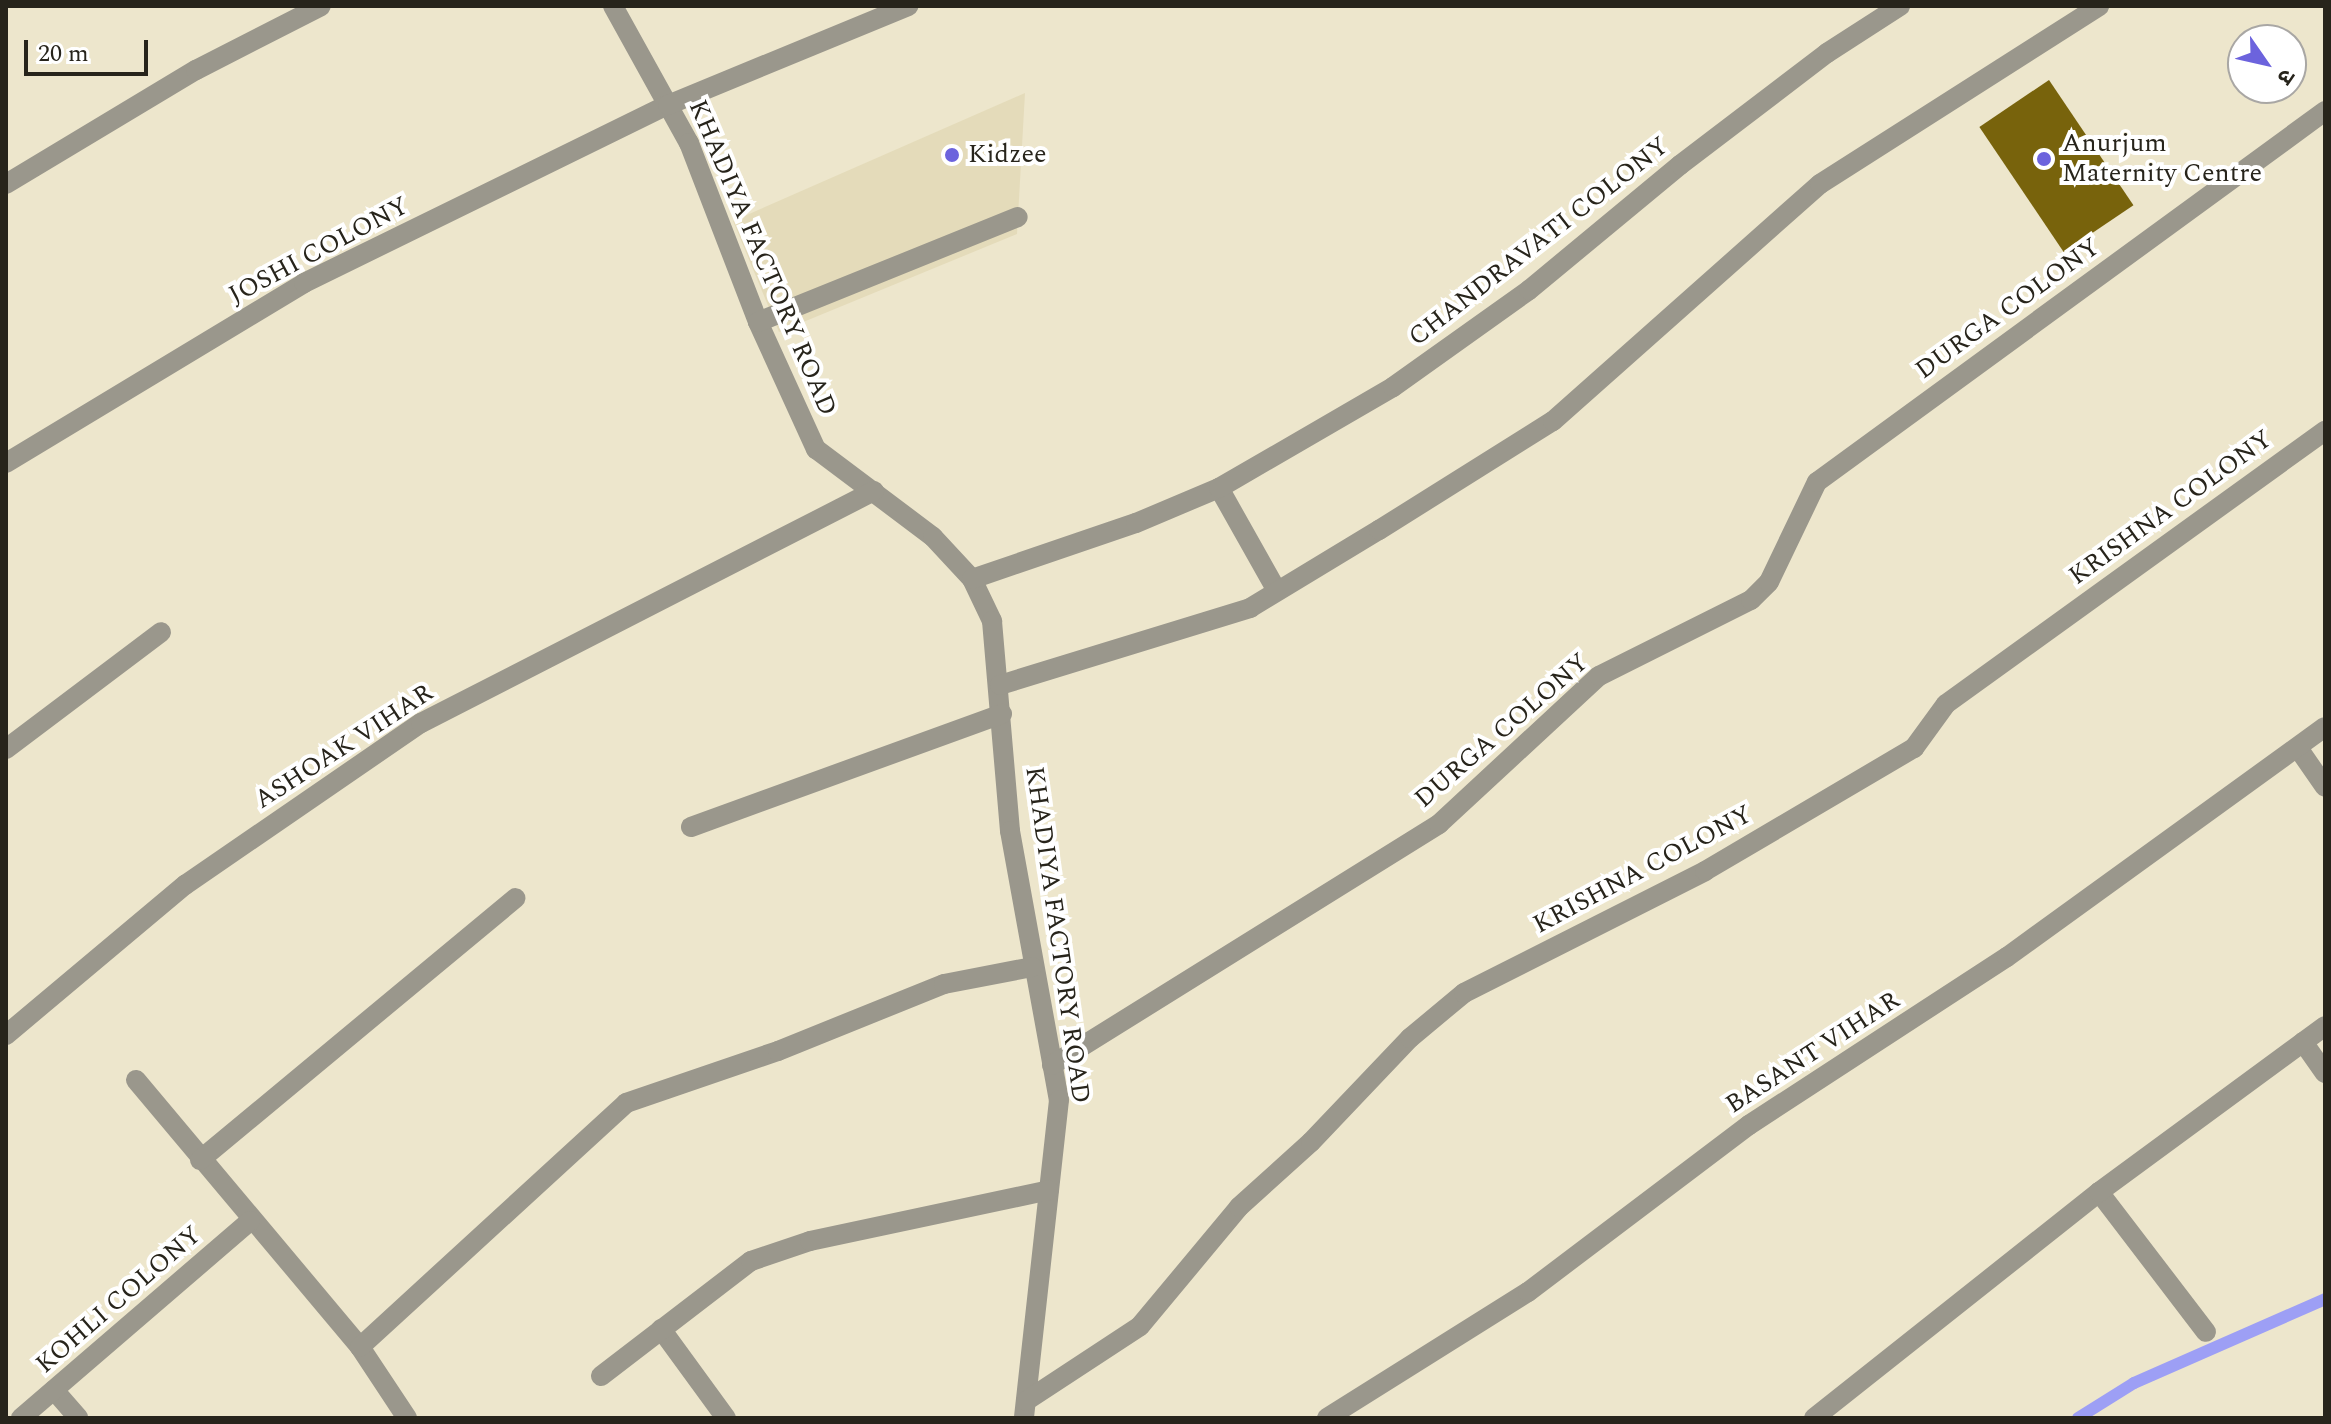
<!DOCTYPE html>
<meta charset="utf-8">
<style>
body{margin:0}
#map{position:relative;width:2331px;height:1424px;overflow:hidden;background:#ede6cc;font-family:Spectral,"Noto Sans Devanagari",serif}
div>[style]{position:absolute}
.built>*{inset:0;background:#e4dbba}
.stream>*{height:12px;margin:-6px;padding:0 6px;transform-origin:6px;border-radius:6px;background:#9d9ff5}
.building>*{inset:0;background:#78630c;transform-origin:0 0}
.minor>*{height:20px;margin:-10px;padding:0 10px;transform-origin:10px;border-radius:10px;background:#9a978c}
.dots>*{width:22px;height:22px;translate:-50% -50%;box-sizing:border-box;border:4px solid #fff;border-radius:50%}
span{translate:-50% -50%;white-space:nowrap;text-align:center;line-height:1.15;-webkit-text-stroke:8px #fff;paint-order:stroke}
.poi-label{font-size:26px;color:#27241b}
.left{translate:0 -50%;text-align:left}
.street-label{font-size:26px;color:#27241b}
.frame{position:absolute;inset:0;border:8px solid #27241b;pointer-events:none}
.north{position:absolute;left:2227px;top:24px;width:80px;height:80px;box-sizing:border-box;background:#fff;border:2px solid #a9a7a4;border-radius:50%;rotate:124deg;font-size:22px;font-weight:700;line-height:32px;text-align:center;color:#27241b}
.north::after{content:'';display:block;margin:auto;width:28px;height:36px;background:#6c63dd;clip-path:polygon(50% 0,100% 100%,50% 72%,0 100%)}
.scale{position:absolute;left:24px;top:40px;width:124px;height:36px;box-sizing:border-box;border:4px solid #27241b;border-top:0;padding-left:10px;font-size:24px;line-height:28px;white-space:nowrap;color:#27241b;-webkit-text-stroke:6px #fff;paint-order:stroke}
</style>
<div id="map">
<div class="built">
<i style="clip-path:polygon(1025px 93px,1017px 234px,779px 332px,733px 221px)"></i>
</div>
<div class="stream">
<i style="left:2078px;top:1418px;width:66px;rotate:-32deg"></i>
<i style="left:2134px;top:1383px;width:209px;rotate:-23.7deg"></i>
</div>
<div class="building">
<i style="left:2049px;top:80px;width:151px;height:84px;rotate:56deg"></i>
</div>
<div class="minor">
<i style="left:613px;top:6px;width:157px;rotate:61deg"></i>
<i style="left:689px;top:143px;width:192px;rotate:68.9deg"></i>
<i style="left:758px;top:322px;width:140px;rotate:65.5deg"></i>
<i style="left:816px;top:449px;width:146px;rotate:36.9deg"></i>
<i style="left:933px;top:537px;width:57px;rotate:47.1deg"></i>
<i style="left:972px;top:579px;width:47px;rotate:64.5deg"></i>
<i style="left:992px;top:621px;width:211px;rotate:85.1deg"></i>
<i style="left:1010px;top:831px;width:273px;rotate:79.7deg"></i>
<i style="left:1059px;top:1100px;width:320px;rotate:96.3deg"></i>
<i style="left:6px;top:184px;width:222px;rotate:-31deg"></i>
<i style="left:196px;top:70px;width:140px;rotate:-27.1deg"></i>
<i style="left:758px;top:322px;width:280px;rotate:-22deg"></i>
<i style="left:6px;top:463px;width:348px;rotate:-31.1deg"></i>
<i style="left:304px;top:283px;width:405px;rotate:-26.1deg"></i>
<i style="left:668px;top:105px;width:260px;rotate:-22.4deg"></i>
<i style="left:1219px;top:488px;width:118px;rotate:60.6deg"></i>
<i style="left:972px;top:579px;width:173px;rotate:-18.9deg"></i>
<i style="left:1136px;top:523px;width:90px;rotate:-22.9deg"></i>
<i style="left:1219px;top:488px;width:201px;rotate:-30.1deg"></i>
<i style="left:1393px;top:387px;width:167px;rotate:-35.5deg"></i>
<i style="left:1529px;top:290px;width:196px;rotate:-39.6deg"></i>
<i style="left:1680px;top:165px;width:185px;rotate:-37.3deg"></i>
<i style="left:1827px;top:53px;width:87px;rotate:-32.8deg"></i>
<i style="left:1000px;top:685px;width:262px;rotate:-17.1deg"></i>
<i style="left:1250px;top:608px;width:151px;rotate:-31.2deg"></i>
<i style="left:1379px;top:530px;width:205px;rotate:-32.1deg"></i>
<i style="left:1553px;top:421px;width:357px;rotate:-41.6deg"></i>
<i style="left:1820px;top:184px;width:331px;rotate:-32.5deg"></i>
<i style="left:2298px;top:748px;width:47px;rotate:55.3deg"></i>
<i style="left:6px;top:749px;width:194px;rotate:-37deg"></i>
<i style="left:691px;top:827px;width:331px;rotate:-20deg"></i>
<i style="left:6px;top:1035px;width:234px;rotate:-40deg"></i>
<i style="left:185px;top:885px;width:286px;rotate:-34.5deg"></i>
<i style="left:421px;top:723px;width:509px;rotate:-27.12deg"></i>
<i style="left:2303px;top:1042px;width:38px;rotate:55deg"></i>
<i style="left:1052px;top:1065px;width:456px;rotate:-31.9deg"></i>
<i style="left:1439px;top:824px;width:218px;rotate:-42.8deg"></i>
<i style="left:1599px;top:676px;width:170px;rotate:-26.6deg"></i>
<i style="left:1751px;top:600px;width:25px;rotate:-45deg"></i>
<i style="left:1769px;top:582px;width:111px;rotate:-64.4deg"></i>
<i style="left:1817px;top:482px;width:629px;rotate:-36.14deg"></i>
<i style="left:136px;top:1080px;width:349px;rotate:50deg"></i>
<i style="left:360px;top:1347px;width:85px;rotate:56.5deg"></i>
<i style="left:200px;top:1160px;width:410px;rotate:-39.7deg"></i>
<i style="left:2099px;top:1192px;width:176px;rotate:52.6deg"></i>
<i style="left:661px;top:1329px;width:110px;rotate:53.9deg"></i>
<i style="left:360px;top:1347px;width:361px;rotate:-42.5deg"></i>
<i style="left:626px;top:1103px;width:161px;rotate:-18.9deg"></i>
<i style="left:778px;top:1051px;width:179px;rotate:-22deg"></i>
<i style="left:944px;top:984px;width:90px;rotate:-10.9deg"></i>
<i style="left:601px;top:1376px;width:189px;rotate:-37.5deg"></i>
<i style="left:751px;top:1261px;width:62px;rotate:-18.7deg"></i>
<i style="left:810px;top:1241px;width:244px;rotate:-12deg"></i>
<i style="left:54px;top:1390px;width:37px;rotate:49deg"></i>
<i style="left:1026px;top:1401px;width:136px;rotate:-33.3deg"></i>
<i style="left:1140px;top:1326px;width:155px;rotate:-50.2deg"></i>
<i style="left:1239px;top:1207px;width:97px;rotate:-42.1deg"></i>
<i style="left:1311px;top:1142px;width:144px;rotate:-46.4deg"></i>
<i style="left:1410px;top:1038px;width:70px;rotate:-39.8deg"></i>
<i style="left:1464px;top:993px;width:270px;rotate:-26.8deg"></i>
<i style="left:1705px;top:871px;width:243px;rotate:-30.5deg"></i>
<i style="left:1914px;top:748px;width:54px;rotate:-54deg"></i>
<i style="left:1946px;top:704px;width:467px;rotate:-35.8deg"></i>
<i style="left:21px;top:1418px;width:302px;rotate:-40.7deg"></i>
<i style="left:1327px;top:1418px;width:237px;rotate:-32.1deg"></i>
<i style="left:1528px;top:1292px;width:277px;rotate:-37.1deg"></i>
<i style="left:1749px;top:1125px;width:308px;rotate:-33.1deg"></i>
<i style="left:2007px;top:957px;width:392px;rotate:-35.9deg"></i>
<i style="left:1814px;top:1418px;width:364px;rotate:-38.4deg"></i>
<i style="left:2099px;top:1192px;width:280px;rotate:-36.3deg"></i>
</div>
<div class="dots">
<i style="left:952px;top:155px;background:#6c63dd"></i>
<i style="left:2044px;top:159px;background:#6c63dd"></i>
</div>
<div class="poi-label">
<span class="left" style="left:2062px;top:159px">Anurjum<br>Maternity Centre</span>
<span class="left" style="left:968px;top:155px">Kidzee</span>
</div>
<div class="street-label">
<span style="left:1539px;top:242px;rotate:-38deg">CHANDRAVATI COLONY</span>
<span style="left:319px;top:251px;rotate:-28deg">JOSHI COLONY</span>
<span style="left:762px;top:258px;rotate:67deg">KHADIYA FACTORY ROAD</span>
<span style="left:2008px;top:309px;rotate:-36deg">DURGA COLONY</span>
<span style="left:2171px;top:508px;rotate:-36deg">KRISHNA COLONY</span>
<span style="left:1502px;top:731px;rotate:-41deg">DURGA COLONY</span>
<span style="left:344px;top:747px;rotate:-33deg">ASHOAK VIHAR</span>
<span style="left:1643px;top:870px;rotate:-28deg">KRISHNA COLONY</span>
<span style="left:1057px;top:935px;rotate:82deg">KHADIYA FACTORY ROAD</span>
<span style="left:1813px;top:1053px;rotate:-33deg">BASANT VIHAR</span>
<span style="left:119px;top:1300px;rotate:-41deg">KOHLI COLONY</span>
</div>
<div class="frame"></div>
<div class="north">उ</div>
<div class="scale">20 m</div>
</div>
